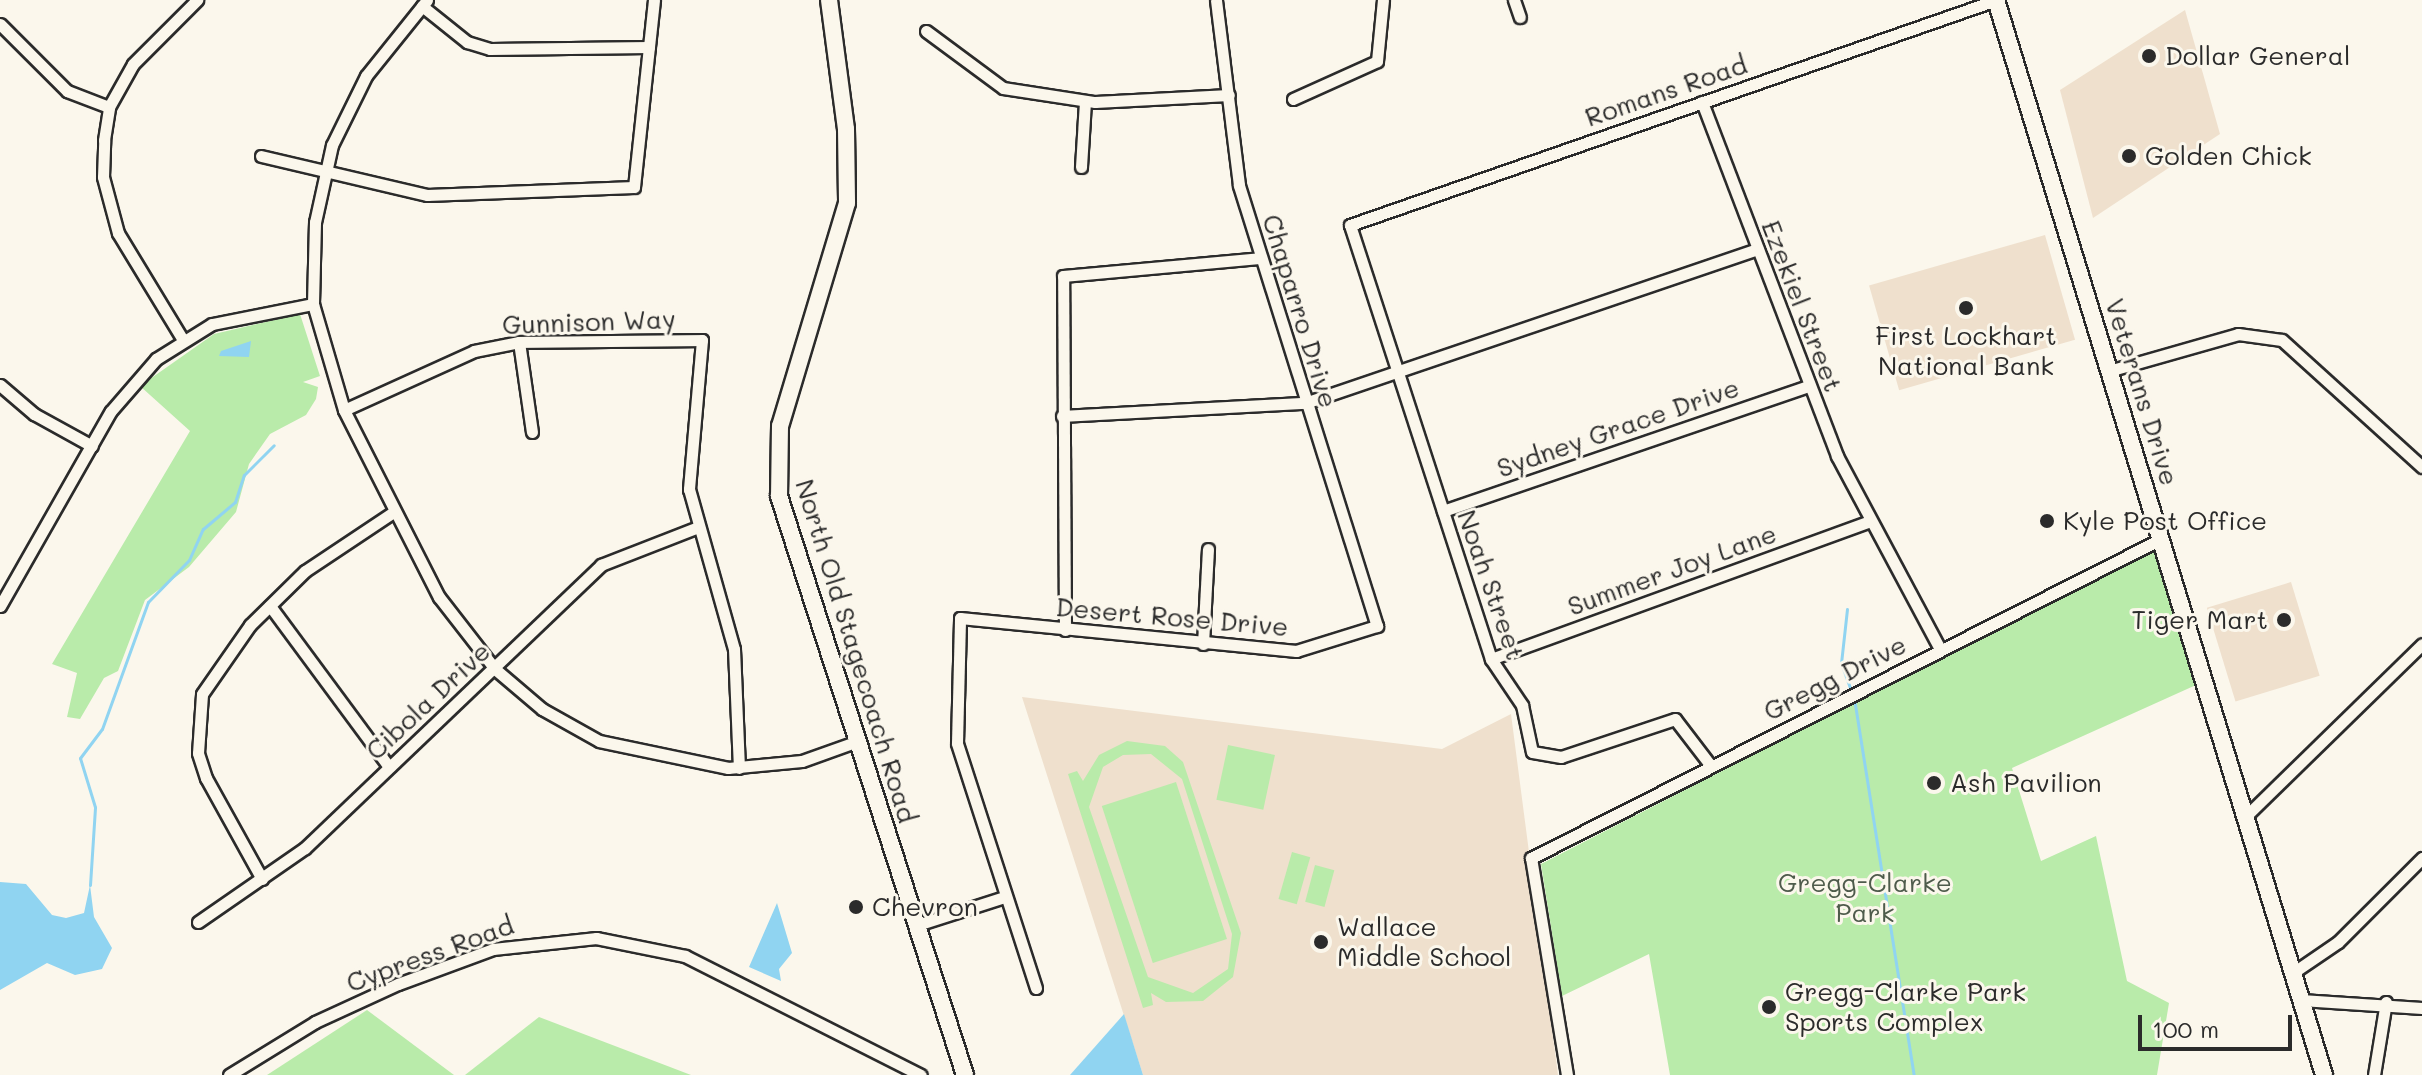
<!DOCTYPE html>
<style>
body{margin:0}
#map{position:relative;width:2422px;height:1075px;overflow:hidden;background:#fbf7ec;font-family:Mali,sans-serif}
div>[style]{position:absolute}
.built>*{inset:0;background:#efe0cd;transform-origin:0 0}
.green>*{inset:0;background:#b9ebaa;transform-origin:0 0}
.water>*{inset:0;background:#90d4f1}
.stream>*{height:3px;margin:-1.5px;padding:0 1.5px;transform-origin:1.5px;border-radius:1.5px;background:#90d4f1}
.roads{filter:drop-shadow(2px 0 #2b2b2b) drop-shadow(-2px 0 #2b2b2b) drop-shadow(0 2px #2b2b2b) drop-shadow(0 -2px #2b2b2b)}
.street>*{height:11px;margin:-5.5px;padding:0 5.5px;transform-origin:5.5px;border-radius:5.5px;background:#fbf7ec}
.secondary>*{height:16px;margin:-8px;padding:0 8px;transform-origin:8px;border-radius:8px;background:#fbf7ec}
.dots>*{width:22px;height:22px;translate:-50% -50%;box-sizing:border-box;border:4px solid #fbf7ec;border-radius:50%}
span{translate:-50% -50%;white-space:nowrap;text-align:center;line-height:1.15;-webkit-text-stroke:6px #fbf7ec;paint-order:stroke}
.poi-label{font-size:26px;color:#2b2b2b}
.left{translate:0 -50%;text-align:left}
.right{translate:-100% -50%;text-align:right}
.street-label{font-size:26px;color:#2b2b2b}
.park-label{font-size:26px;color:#4e5b4b}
.scale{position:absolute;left:2138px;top:1015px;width:154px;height:36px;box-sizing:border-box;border:4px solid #2b2b2b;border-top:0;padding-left:10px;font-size:24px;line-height:28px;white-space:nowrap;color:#2b2b2b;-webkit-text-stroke:6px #fbf7ec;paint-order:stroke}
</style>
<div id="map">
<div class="built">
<i style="clip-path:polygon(2185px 10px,2220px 134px,2093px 218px,2060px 90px)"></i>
<i style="left:2045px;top:235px;width:109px;height:183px;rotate:74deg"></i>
<i style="left:2291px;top:582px;width:98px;height:88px;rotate:73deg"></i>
<i style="clip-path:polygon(1022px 697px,1442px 749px,1511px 714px,1558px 1075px,1143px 1075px)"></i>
</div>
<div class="green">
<i style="clip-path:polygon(300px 314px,320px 376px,303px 382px,318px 387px,316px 399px,306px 415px,270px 434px,249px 464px,236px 512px,189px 567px,145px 600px,118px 671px,104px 678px,80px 719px,67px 717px,77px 673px,52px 664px,190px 431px,140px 386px,214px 334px)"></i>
<i style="clip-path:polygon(2154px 549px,2196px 685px,2012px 768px,2041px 861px,2096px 836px,2127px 981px,2169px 1003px,2157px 1075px,1670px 1075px,1649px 954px,1562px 996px,1541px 864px)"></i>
<i style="clip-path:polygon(evenodd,1127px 741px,1165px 746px,1183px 762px,1241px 933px,1233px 977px,1203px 1001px,1166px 1002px,1151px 993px,1153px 1005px,1143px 1008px,1068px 774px,1077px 771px,1083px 781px,1099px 755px,1127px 741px,1151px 754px,1182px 779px,1232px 934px,1228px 969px,1193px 993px,1148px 977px,1089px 807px,1103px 767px,1123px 755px,1151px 754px)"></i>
<i style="left:1228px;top:745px;width:48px;height:56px;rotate:12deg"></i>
<i style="left:1176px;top:782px;width:165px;height:78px;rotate:72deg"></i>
<i style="left:1292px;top:852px;width:19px;height:49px;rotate:16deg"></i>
<i style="left:1315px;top:865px;width:20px;height:38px;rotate:15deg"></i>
<i style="clip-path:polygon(367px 1010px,454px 1075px,267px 1075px)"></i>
<i style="clip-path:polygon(539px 1017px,691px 1075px,465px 1075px)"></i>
</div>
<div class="water">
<i style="clip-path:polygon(251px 341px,249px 357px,219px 356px,221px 351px)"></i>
<i style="clip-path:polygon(0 882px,26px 884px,52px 915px,66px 918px,84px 913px,90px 885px,94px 917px,112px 948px,102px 969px,75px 975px,47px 963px,0 990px)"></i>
<i style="clip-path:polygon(777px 903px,792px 953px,779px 969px,781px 981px,749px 967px)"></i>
<i style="clip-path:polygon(1124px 1014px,1143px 1075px,1070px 1075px)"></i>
</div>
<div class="stream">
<i style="left:1847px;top:609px;width:54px;rotate:96.3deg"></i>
<i style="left:1841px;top:663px;width:30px;rotate:70deg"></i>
<i style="left:1854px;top:698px;width:382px;rotate:81deg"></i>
<i style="left:90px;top:885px;width:78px;rotate:-86.3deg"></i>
<i style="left:95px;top:807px;width:51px;rotate:-107deg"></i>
<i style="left:80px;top:758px;width:36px;rotate:-53deg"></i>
<i style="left:102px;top:729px;width:135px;rotate:-70.1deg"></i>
<i style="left:148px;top:602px;width:59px;rotate:-45.7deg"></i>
<i style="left:189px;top:560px;width:34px;rotate:-66deg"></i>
<i style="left:203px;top:529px;width:42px;rotate:-40.2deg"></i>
<i style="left:235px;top:502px;width:28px;rotate:-72deg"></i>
<i style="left:244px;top:475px;width:42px;rotate:-45deg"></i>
</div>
<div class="roads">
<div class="street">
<i style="left:427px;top:0;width:97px;rotate:128.8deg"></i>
<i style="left:366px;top:76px;width:77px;rotate:116.2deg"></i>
<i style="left:332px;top:145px;width:79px;rotate:102.4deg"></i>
<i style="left:315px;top:222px;width:82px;rotate:91.4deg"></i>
<i style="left:313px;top:304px;width:110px;rotate:73.7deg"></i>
<i style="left:344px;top:410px;width:210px;rotate:63.1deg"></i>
<i style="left:439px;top:597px;width:91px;rotate:52.1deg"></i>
<i style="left:495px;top:669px;width:62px;rotate:40.4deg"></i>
<i style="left:542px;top:709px;width:65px;rotate:29.3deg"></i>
<i style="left:599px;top:741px;width:132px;rotate:11.8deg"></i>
<i style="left:728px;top:768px;width:74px;rotate:-5.4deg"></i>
<i style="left:802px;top:761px;width:59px;rotate:-19.7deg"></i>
<i style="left:1514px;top:0;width:18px;rotate:71deg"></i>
<i style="left:422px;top:6px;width:58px;rotate:38.7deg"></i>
<i style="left:467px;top:42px;width:24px;rotate:17deg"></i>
<i style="left:490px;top:49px;width:159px;rotate:-0.7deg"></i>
<i style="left:0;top:24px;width:95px;rotate:45deg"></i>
<i style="left:67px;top:91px;width:45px;rotate:20.9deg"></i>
<i style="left:926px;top:31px;width:96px;rotate:36.5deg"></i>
<i style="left:1003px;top:88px;width:93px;rotate:8.7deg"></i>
<i style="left:1095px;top:102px;width:134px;rotate:-3deg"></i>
<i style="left:1293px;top:99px;width:92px;rotate:-24.3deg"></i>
<i style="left:1377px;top:61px;width:61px;rotate:-84.4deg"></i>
<i style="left:1702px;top:102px;width:379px;rotate:69.1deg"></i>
<i style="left:1837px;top:456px;width:219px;rotate:61.9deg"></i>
<i style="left:261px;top:156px;width:171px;rotate:13.2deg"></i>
<i style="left:427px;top:195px;width:207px;rotate:-2.2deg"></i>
<i style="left:634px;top:187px;width:188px;rotate:-83.9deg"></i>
<i style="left:1081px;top:167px;width:66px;rotate:-86.5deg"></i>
<i style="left:183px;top:340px;width:125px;rotate:-121.3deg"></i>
<i style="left:118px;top:233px;width:58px;rotate:-105deg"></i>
<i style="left:103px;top:177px;width:37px;rotate:-88deg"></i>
<i style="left:104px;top:140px;width:33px;rotate:-81deg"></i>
<i style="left:109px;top:107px;width:49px;rotate:-60.8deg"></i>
<i style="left:133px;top:64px;width:91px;rotate:-45deg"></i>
<i style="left:519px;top:342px;width:91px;rotate:81.8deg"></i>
<i style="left:2112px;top:370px;width:131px;rotate:-15.9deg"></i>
<i style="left:2238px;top:334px;width:44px;rotate:7.8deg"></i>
<i style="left:2282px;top:340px;width:189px;rotate:42.2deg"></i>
<i style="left:0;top:385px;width:45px;rotate:40.5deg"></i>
<i style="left:34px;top:414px;width:66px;rotate:28.9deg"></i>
<i style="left:344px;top:410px;width:143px;rotate:-24.4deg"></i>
<i style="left:474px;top:351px;width:46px;rotate:-11.3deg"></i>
<i style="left:519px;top:342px;width:183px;rotate:-0.6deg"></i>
<i style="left:702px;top:340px;width:150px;rotate:95deg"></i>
<i style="left:689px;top:489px;width:166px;rotate:74.3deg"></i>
<i style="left:734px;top:649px;width:119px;rotate:87.6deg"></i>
<i style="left:1062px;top:416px;width:243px;rotate:-3.1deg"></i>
<i style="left:1305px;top:403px;width:478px;rotate:-18.8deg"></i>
<i style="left:1443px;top:511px;width:386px;rotate:-18.9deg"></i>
<i style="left:0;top:606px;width:224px;rotate:-60.4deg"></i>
<i style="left:111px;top:411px;width:69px;rotate:-49.1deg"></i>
<i style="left:156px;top:359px;width:66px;rotate:-32deg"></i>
<i style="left:212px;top:324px;width:103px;rotate:-11.2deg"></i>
<i style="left:270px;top:606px;width:200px;rotate:53.5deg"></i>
<i style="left:1065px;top:630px;width:354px;rotate:-90.3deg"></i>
<i style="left:1063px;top:276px;width:197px;rotate:-5.2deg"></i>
<i style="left:1203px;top:644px;width:95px;rotate:-87deg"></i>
<i style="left:1491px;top:659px;width:401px;rotate:-20deg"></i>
<i style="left:1711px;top:766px;width:59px;rotate:-127.5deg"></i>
<i style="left:1675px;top:719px;width:120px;rotate:161.6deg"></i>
<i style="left:1561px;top:757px;width:29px;rotate:-170deg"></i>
<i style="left:1532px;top:752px;width:48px;rotate:-102deg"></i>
<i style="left:1522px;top:705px;width:55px;rotate:-124deg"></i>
<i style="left:1491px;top:659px;width:456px;rotate:-108deg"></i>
<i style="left:1350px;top:225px;width:684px;rotate:-19.2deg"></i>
<i style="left:2246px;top:816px;width:246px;rotate:-44.3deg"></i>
<i style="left:262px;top:879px;width:115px;rotate:-119deg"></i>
<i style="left:206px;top:778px;width:26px;rotate:-108deg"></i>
<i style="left:198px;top:753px;width:59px;rotate:-86.1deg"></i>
<i style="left:202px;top:694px;width:84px;rotate:-55.2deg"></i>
<i style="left:250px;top:625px;width:77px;rotate:-44.5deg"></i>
<i style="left:305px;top:571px;width:105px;rotate:-33.7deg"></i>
<i style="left:198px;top:922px;width:130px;rotate:-34.7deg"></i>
<i style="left:305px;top:848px;width:410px;rotate:-43.7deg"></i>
<i style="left:601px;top:565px;width:102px;rotate:-21.3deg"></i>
<i style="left:917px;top:925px;width:91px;rotate:-17.8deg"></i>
<i style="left:2294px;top:972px;width:53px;rotate:-34.3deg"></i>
<i style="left:2338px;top:942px;width:119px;rotate:-45deg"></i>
<i style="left:1036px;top:988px;width:257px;rotate:-107.9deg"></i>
<i style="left:957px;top:743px;width:125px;rotate:-88.6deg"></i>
<i style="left:960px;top:618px;width:338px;rotate:5.6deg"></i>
<i style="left:1296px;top:651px;width:85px;rotate:-17.2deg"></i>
<i style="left:1377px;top:626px;width:462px;rotate:-107.4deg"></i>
<i style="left:1239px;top:185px;width:186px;rotate:-97.1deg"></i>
<i style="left:2301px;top:1000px;width:121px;rotate:3.8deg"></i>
<i style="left:229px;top:1075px;width:101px;rotate:-31.6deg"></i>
<i style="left:315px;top:1022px;width:91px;rotate:-24.6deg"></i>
<i style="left:398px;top:984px;width:101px;rotate:-20.2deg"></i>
<i style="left:493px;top:949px;width:104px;rotate:-6.1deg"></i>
<i style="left:596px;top:938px;width:91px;rotate:11.4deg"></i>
<i style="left:685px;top:956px;width:264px;rotate:26.8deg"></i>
<i style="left:1567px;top:1075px;width:220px;rotate:-99.4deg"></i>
<i style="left:1531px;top:858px;width:706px;rotate:-26.86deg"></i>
<i style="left:2374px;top:1075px;width:74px;rotate:-80.7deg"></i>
</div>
<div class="secondary">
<i style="left:829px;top:0;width:130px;rotate:82.5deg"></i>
<i style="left:846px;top:129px;width:74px;rotate:89.2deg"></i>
<i style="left:847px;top:203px;width:233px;rotate:106.7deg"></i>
<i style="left:780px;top:426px;width:70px;rotate:90.8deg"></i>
<i style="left:779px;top:496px;width:608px;rotate:72.19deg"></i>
<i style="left:1996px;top:0;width:1124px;rotate:73.03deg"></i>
</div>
</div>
<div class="dots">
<i style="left:2149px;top:56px;background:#2b2b2b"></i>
<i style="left:2129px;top:156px;background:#2b2b2b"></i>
<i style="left:1966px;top:308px;background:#2b2b2b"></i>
<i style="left:2047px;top:521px;background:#2b2b2b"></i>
<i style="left:2284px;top:620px;background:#2b2b2b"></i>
<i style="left:1934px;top:783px;background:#2b2b2b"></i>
<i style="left:856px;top:907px;background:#2b2b2b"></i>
<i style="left:1321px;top:942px;background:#2b2b2b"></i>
<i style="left:1769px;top:1007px;background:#2b2b2b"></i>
</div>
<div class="poi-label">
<span class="left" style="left:2165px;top:56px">Dollar General</span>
<span class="left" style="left:2145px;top:156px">Golden Chick</span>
<span style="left:1966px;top:351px">First Lockhart<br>National Bank</span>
<span class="left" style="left:2063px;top:521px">Kyle Post Office</span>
<span class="right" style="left:2268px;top:620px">Tiger Mart</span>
<span class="left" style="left:1950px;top:783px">Ash Pavilion</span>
<span class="left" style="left:872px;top:907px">Chevron</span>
<span class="left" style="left:1337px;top:942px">Wallace<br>Middle School</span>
<span class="left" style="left:1785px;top:1007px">Gregg-Clarke Park<br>Sports Complex</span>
</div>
<div class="street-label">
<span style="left:1666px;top:91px;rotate:-19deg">Romans Road</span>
<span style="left:1802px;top:306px;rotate:69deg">Ezekiel Street</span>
<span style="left:1300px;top:311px;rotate:73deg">Chaparro Drive</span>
<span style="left:589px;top:322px;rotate:-2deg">Gunnison Way</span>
<span style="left:2142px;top:392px;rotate:73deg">Veterans Drive</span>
<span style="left:1618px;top:428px;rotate:-19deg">Sydney Grace Drive</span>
<span style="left:1672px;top:570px;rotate:-20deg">Summer Joy Lane</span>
<span style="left:1491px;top:585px;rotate:71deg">Noah Street</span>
<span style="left:1172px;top:617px;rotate:5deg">Desert Rose Drive</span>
<span style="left:856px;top:651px;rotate:73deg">North Old Stagecoach Road</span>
<span style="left:1835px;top:678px;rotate:-27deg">Gregg Drive</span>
<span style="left:428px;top:701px;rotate:-43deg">Cibola Drive</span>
<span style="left:430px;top:954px;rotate:-20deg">Cypress Road</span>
</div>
<div class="park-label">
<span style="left:1865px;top:898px">Gregg-Clarke<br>Park</span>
</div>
<div class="scale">100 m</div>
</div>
